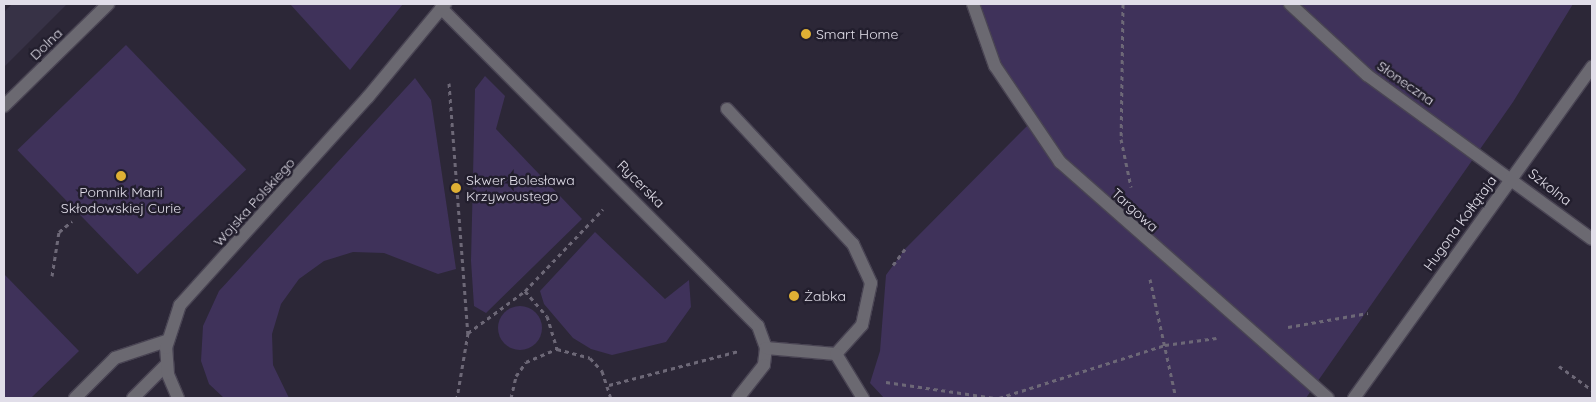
<!DOCTYPE html>
<meta charset="utf-8">
<style>
body{margin:0}
#map{position:relative;width:1596px;height:402px;overflow:hidden;background:#2c2737;font-family:Quicksand,sans-serif}
div>[style]{position:absolute}
.built>*{inset:0;background:#373246}
.green>*{inset:0;background:#3f325a;transform-origin:0 0}
.round{border-radius:50%}
.path>*{height:3px;margin-top:-1.5px;transform-origin:0;background:repeating-linear-gradient(90deg,#6d6877 0 4px,transparent 0 8px)}
.roads{filter:drop-shadow(1px 0 #494453) drop-shadow(-1px 0 #494453) drop-shadow(0 1px #494453) drop-shadow(0 -1px #494453)}
.minor>*{height:12px;margin:-6px;padding:0 6px;transform-origin:6px;border-radius:6px;background:#6b6971}
.dots>*{width:14px;height:14px;translate:-50% -50%;box-sizing:border-box;border:2px solid #221e2d;border-radius:50%}
span{translate:-50% -50%;white-space:nowrap;text-align:center;line-height:1.15;-webkit-text-stroke:5px #221e2d;paint-order:stroke}
.poi-label{font-size:14px;color:#e1dee9}
.left{translate:0 -50%;text-align:left}
.street-label{font-size:14px;color:#e1dee9}
.frame{position:absolute;inset:0;border:5px solid #e1dee9;pointer-events:none}
</style>
<div id="map">
<div class="built">
<i style="clip-path:polygon(12px 4px,67px 4px,4px 67px,4px 12px)"></i>
</div>
<div class="green">
<i style="clip-path:polygon(290px 4px,403px 4px,350px 70px)"></i>
<i style="clip-path:polygon(973px 4px,1573px 4px,1513px 102px,1306px 398px,884px 398px,870px 383px,880px 351px,886px 275px,905px 249px,1030px 123px,995px 66px)"></i>
<i style="left:126px;top:45px;width:173px;height:151px;rotate:46deg"></i>
<i style="clip-path:polygon(485px 76px,505px 96px,496px 129px,582px 219px,486px 313px,474px 306px,471px 261px,475px 89px)"></i>
<i style="clip-path:polygon(415px 78px,431px 100px,456px 269px,438px 274px,384px 253px,353px 252px,324px 261px,299px 279px,281px 304px,272px 334px,273px 365px,289px 398px,224px 398px,209px 384px,201px 361px,203px 326px,219px 291px)"></i>
<i style="clip-path:polygon(595px 232px,665px 299px,689px 280px,691px 307px,666px 342px,612px 355px,591px 349px,573px 338px,544px 304px,540px 291px)"></i>
<i style="clip-path:polygon(4px 274px,79px 351px,31px 398px,4px 398px)"></i>
<i class="round" style="left:498px;top:306px;width:44px;height:44px"></i>
</div>
<div class="path">
<i style="left:1123px;top:4px;width:135px;rotate:90.8deg"></i>
<i style="left:1121px;top:139px;width:49px;rotate:78.2deg"></i>
<i style="left:449px;top:83px;width:251px;rotate:85.7deg"></i>
<i style="left:468px;top:333px;width:66px;rotate:99.6deg"></i>
<i style="left:893px;top:265px;width:20px;rotate:-53deg"></i>
<i style="left:52px;top:276px;width:45px;rotate:-81deg"></i>
<i style="left:59px;top:232px;width:17px;rotate:-40deg"></i>
<i style="left:1150px;top:279px;width:122px;rotate:77.7deg"></i>
<i style="left:525px;top:291px;width:33px;rotate:49deg"></i>
<i style="left:547px;top:316px;width:34px;rotate:73deg"></i>
<i style="left:1288px;top:327px;width:81px;rotate:-9.9deg"></i>
<i style="left:468px;top:333px;width:71px;rotate:-36.4deg"></i>
<i style="left:525px;top:291px;width:113px;rotate:-46.4deg"></i>
<i style="left:1559px;top:366px;width:41px;rotate:36deg"></i>
<i style="left:886px;top:382px;width:110px;rotate:8.4deg"></i>
<i style="left:609px;top:385px;width:134px;rotate:-14.7deg"></i>
<i style="left:511px;top:398px;width:23px;rotate:-77deg"></i>
<i style="left:516px;top:376px;width:17px;rotate:-54deg"></i>
<i style="left:526px;top:362px;width:34px;rotate:-23deg"></i>
<i style="left:557px;top:349px;width:34px;rotate:15deg"></i>
<i style="left:590px;top:358px;width:18px;rotate:47deg"></i>
<i style="left:602px;top:371px;width:28px;rotate:72deg"></i>
<i style="left:999px;top:398px;width:174px;rotate:-17.7deg"></i>
<i style="left:1165px;top:345px;width:52px;rotate:-7.7deg"></i>
</div>
<div class="roads">
<div class="minor">
<i style="left:973px;top:4px;width:66px;rotate:70.5deg"></i>
<i style="left:995px;top:66px;width:116px;rotate:55.9deg"></i>
<i style="left:1060px;top:162px;width:357px;rotate:41.4deg"></i>
<i style="left:1290px;top:4px;width:105px;rotate:42.7deg"></i>
<i style="left:1367px;top:75px;width:278px;rotate:36.1deg"></i>
<i style="left:441px;top:8px;width:449px;rotate:45.1deg"></i>
<i style="left:758px;top:326px;width:23px;rotate:70deg"></i>
<i style="left:766px;top:348px;width:17px;rotate:97deg"></i>
<i style="left:764px;top:365px;width:42px;rotate:128.2deg"></i>
<i style="left:4px;top:106px;width:146px;rotate:-44.4deg"></i>
<i style="left:727px;top:109px;width:185px;rotate:47deg"></i>
<i style="left:853px;top:244px;width:43px;rotate:65.2deg"></i>
<i style="left:871px;top:283px;width:43px;rotate:102.1deg"></i>
<i style="left:862px;top:325px;width:39px;rotate:132deg"></i>
<i style="left:766px;top:348px;width:70px;rotate:4.9deg"></i>
<i style="left:836px;top:354px;width:52px;rotate:58.5deg"></i>
<i style="left:75px;top:398px;width:57px;rotate:-45deg"></i>
<i style="left:115px;top:358px;width:54px;rotate:-18.4deg"></i>
<i style="left:133px;top:398px;width:47px;rotate:-45deg"></i>
<i style="left:178px;top:398px;width:26px;rotate:-113deg"></i>
<i style="left:168px;top:374px;width:26px;rotate:-94deg"></i>
<i style="left:166px;top:348px;width:45px;rotate:-72deg"></i>
<i style="left:180px;top:305px;width:280px;rotate:-47.9deg"></i>
<i style="left:368px;top:97px;width:121px;rotate:-50.4deg"></i>
<i style="left:1354px;top:398px;width:408px;rotate:-54.3deg"></i>
</div>
</div>
<div class="dots">
<i style="left:806px;top:34px;background:#dfb034"></i>
<i style="left:121px;top:176px;background:#dfb034"></i>
<i style="left:456px;top:188px;background:#dfb034"></i>
<i style="left:794px;top:296px;background:#dfb034"></i>
</div>
<div class="poi-label">
<span class="left" style="left:816px;top:34px">Smart Home</span>
<span class="left" style="left:466px;top:188px">Skwer Bolesława<br>Krzywoustego</span>
<span style="left:121px;top:200px">Pomnik Marii<br>Skłodowskiej Curie</span>
<span class="left" style="left:804px;top:296px">Żabka</span>
</div>
<div class="street-label">
<span style="left:46px;top:44px;rotate:-44deg">Dolna</span>
<span style="left:1406px;top:83px;rotate:35deg">Słoneczna</span>
<span style="left:641px;top:184px;rotate:45deg">Rycerska</span>
<span style="left:1550px;top:187px;rotate:38deg">Szkolna</span>
<span style="left:254px;top:202px;rotate:-48deg">Wojska Polskiego</span>
<span style="left:1135px;top:210px;rotate:42deg">Targowa</span>
<span style="left:1460px;top:223px;rotate:-54deg">Hugona Kołłątaja</span>
</div>
<div class="frame"></div>
</div>
